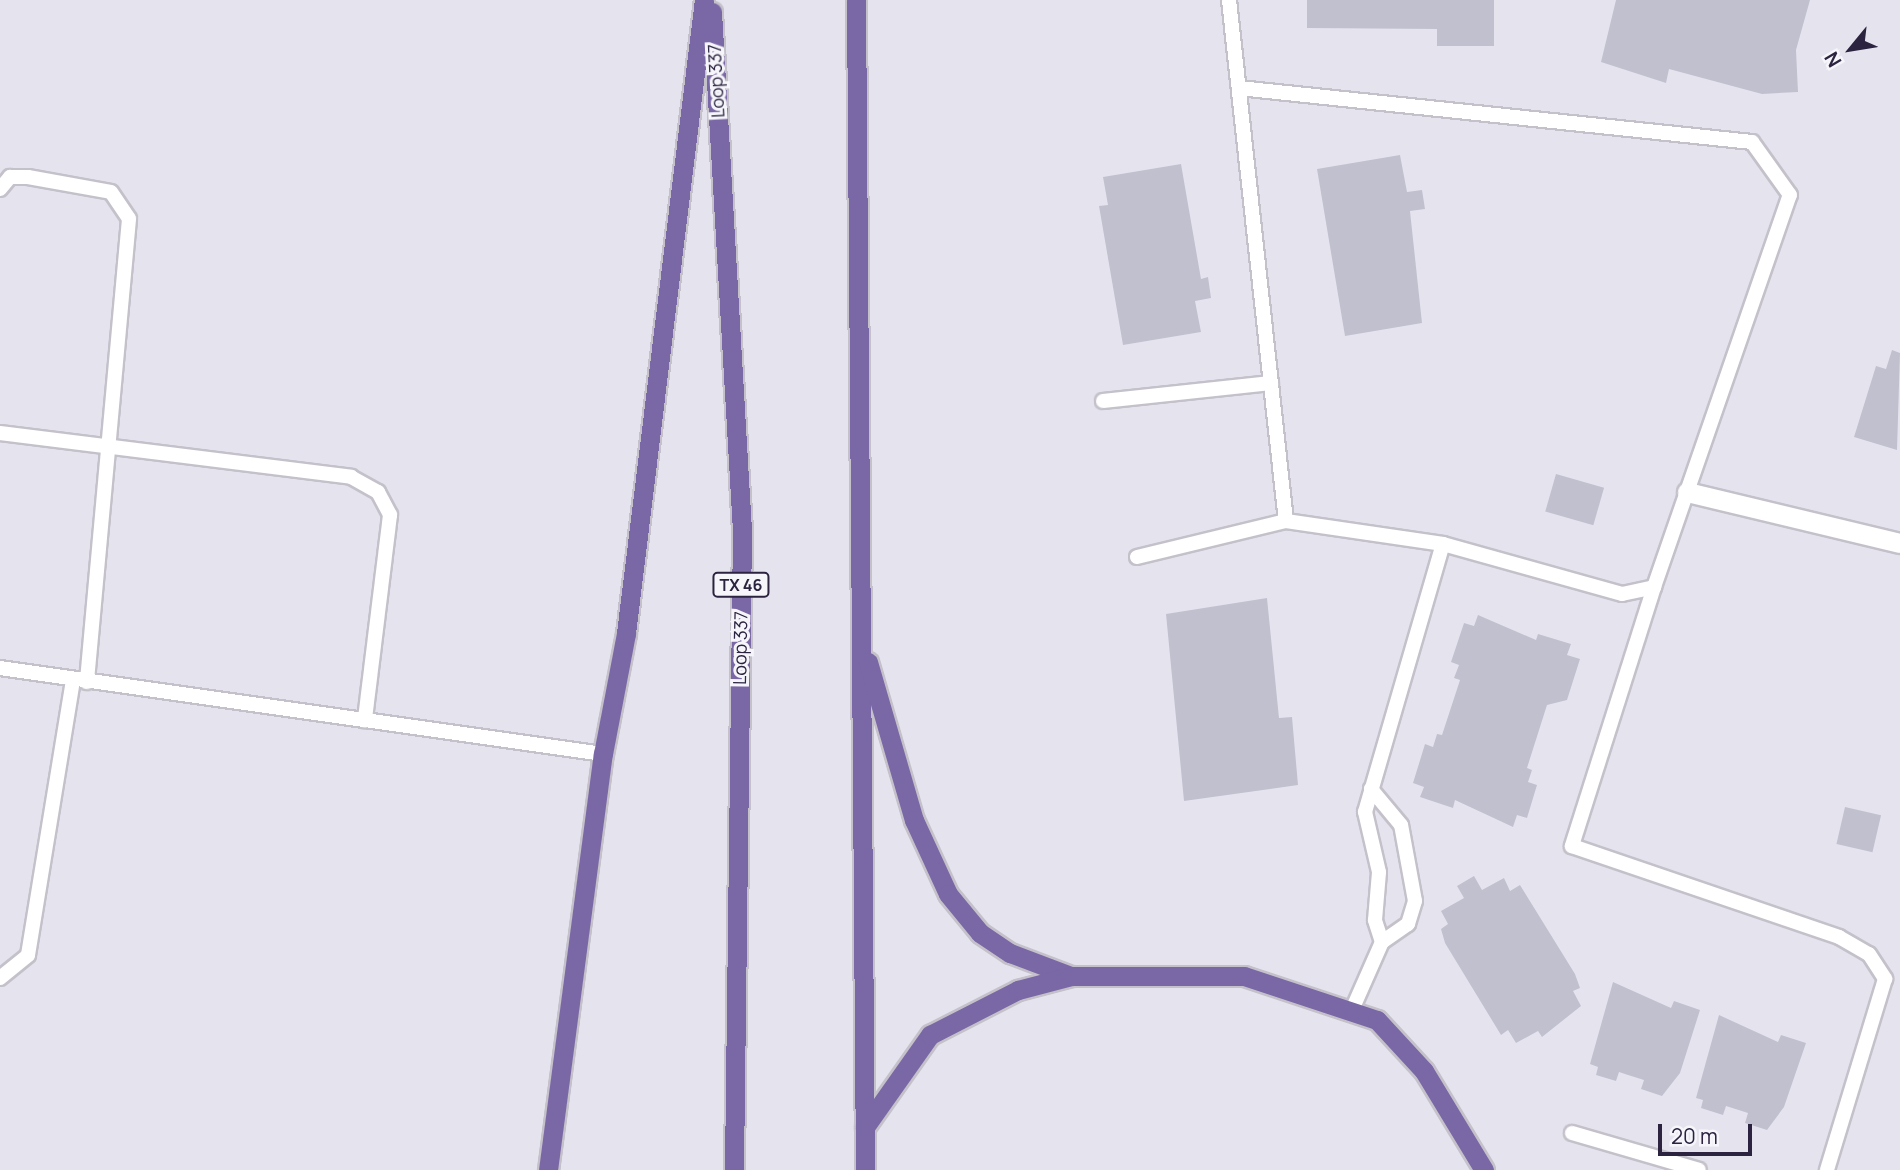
<!DOCTYPE html>
<style>
body{margin:0}
#map{position:relative;width:1900px;height:1170px;overflow:hidden;background:#e5e4ee;font-family:Manrope,sans-serif}
div>[style]{position:absolute}
.building>*{inset:0;background:#c1c0cf;transform-origin:0 0}
.roads{filter:drop-shadow(2px 0 #c4c1ca) drop-shadow(-2px 0 #c4c1ca) drop-shadow(0 2px #c4c1ca) drop-shadow(0 -2px #c4c1ca)}
.service>*{height:14px;margin:-7px;padding:0 7px;transform-origin:7px;border-radius:7px;background:#fff}
.minor>*{height:19px;margin:-9.5px;padding:0 9.5px;transform-origin:9.5px;border-radius:9.5px;background:#fff}
.primary>*{height:19px;margin:-9.5px;padding:0 9.5px;transform-origin:9.5px;border-radius:9.5px;background:#7a67a5}
span{translate:-50% -50%;white-space:nowrap;text-align:center;line-height:1.15;-webkit-text-stroke:6px #f5f5fa;paint-order:stroke}
.shield-label span{padding:2px 5px;background:#f5f5fa;border:2px solid;border-radius:5px;-webkit-text-stroke-width:0}
.shield-label{font-size:16px;color:#2b2340;font-weight:700}
.street-label{font-size:18px;color:#2b2340}
.north{position:absolute;left:1816px;top:14px;width:70px;height:70px;-webkit-text-stroke:5px #f5f5fa;paint-order:stroke;rotate:240deg;font-size:19px;font-weight:700;line-height:28px;text-align:center;color:#2b2340}
.north::after{content:'';display:block;margin:auto;width:24px;height:32px;background:#2b2340;clip-path:polygon(50% 0,100% 100%,50% 72%,0 100%)}
.scale{position:absolute;left:1658px;top:1124px;width:94px;height:32px;box-sizing:border-box;border:4px solid #2b2340;border-top:0;padding-left:9px;font-size:21px;line-height:24px;white-space:nowrap;color:#2b2340;-webkit-text-stroke:5px #f5f5fa;paint-order:stroke}
</style>
<div id="map">
<div class="building">
<i style="clip-path:polygon(1307px 0,1494px 0,1494px 46px,1437px 46px,1437px 29px,1307px 28px)"></i>
<i style="clip-path:polygon(1616px 0,1810px 0,1796px 50px,1798px 92px,1762px 94px,1669px 69px,1666px 83px,1601px 62px)"></i>
<i style="clip-path:polygon(1400px 155px,1407px 192px,1422px 190px,1425px 209px,1410px 211px,1422px 323px,1345px 336px,1317px 169px)"></i>
<i style="clip-path:polygon(1181px 164px,1201px 279px,1208px 277px,1211px 298px,1195px 301px,1201px 332px,1123px 345px,1099px 206px,1108px 205px,1103px 177px)"></i>
<i style="clip-path:polygon(1892px 350px,1900px 353px,1897px 450px,1854px 437px,1876px 366px,1886px 369px)"></i>
<i style="left:1556px;top:474px;width:50px;height:39px;rotate:16deg"></i>
<i style="clip-path:polygon(1267px 598px,1279px 718px,1292px 717px,1298px 785px,1184px 801px,1166px 614px)"></i>
<i style="clip-path:polygon(1478px 615px,1536px 640px,1538px 634px,1571px 644px,1567px 655px,1580px 659px,1567px 700px,1547px 705px,1527px 768px,1532px 770px,1528px 782px,1537px 785px,1527px 818px,1517px 815px,1513px 827px,1455px 800px,1453px 808px,1420px 797px,1424px 787px,1413px 783px,1425px 744px,1433px 747px,1437px 734px,1442px 735px,1460px 680px,1454px 678px,1459px 665px,1451px 662px,1464px 623px,1474px 626px)"></i>
<i style="left:1845px;top:807px;width:37px;height:38px;rotate:13deg"></i>
<i style="clip-path:polygon(1474px 876px,1482px 890px,1504px 878px,1510px 891px,1520px 885px,1575px 974px,1580px 988px,1573px 991px,1581px 1006px,1542px 1037px,1538px 1031px,1516px 1043px,1508px 1030px,1501px 1035px,1445px 943px,1441px 929px,1448px 924px,1441px 911px,1464px 898px,1457px 886px)"></i>
<i style="clip-path:polygon(1613px 982px,1671px 1008px,1674px 1001px,1700px 1010px,1680px 1073px,1662px 1096px,1641px 1089px,1644px 1080px,1628px 1075px,1619px 1072px,1616px 1081px,1596px 1075px,1598px 1067px,1590px 1064px)"></i>
<i style="clip-path:polygon(1719px 1015px,1778px 1042px,1781px 1035px,1806px 1043px,1784px 1107px,1767px 1130px,1745px 1123px,1748px 1113px,1726px 1106px,1723px 1115px,1701px 1108px,1703px 1100px,1696px 1098px)"></i>
</div>
<div class="roads">
<div class="service">
<i style="left:1229px;top:0;width:524px;rotate:83.76deg"></i>
<i style="left:1286px;top:521px;width:159px;rotate:8.3deg"></i>
<i style="left:1443px;top:544px;width:186px;rotate:15.6deg"></i>
<i style="left:1622px;top:594px;width:33px;rotate:-12deg"></i>
<i style="left:1654px;top:587px;width:415px;rotate:-70.9deg"></i>
<i style="left:1790px;top:195px;width:65px;rotate:-125.6deg"></i>
<i style="left:1752px;top:142px;width:516px;rotate:-173.99deg"></i>
<i style="left:0;top:189px;width:16px;rotate:-50deg"></i>
<i style="left:10px;top:177px;width:18px"></i>
<i style="left:28px;top:177px;width:84px;rotate:10.2deg"></i>
<i style="left:111px;top:192px;width:32px;rotate:56deg"></i>
<i style="left:129px;top:219px;width:465px;rotate:95.2deg"></i>
<i style="left:1103px;top:401px;width:169px;rotate:-6.1deg"></i>
<i style="left:0;top:433px;width:354px;rotate:7.1deg"></i>
<i style="left:351px;top:477px;width:31px;rotate:29deg"></i>
<i style="left:378px;top:492px;width:26px;rotate:62deg"></i>
<i style="left:390px;top:515px;width:207px;rotate:97deg"></i>
<i style="left:1137px;top:557px;width:153px;rotate:-13.6deg"></i>
<i style="left:1654px;top:587px;width:272px;rotate:107.6deg"></i>
<i style="left:1572px;top:846px;width:282px;rotate:18.8deg"></i>
<i style="left:1839px;top:937px;width:34px;rotate:30deg"></i>
<i style="left:1869px;top:954px;width:30px;rotate:57deg"></i>
<i style="left:1885px;top:979px;width:200px;rotate:106.9deg"></i>
<i style="left:0;top:668px;width:609px;rotate:8.12deg"></i>
<i style="left:1382px;top:942px;width:23px;rotate:-108deg"></i>
<i style="left:1375px;top:920px;width:48px;rotate:-85.2deg"></i>
<i style="left:1379px;top:872px;width:62px;rotate:-103.1deg"></i>
<i style="left:1365px;top:812px;width:279px;rotate:-73.8deg"></i>
<i style="left:0;top:978px;width:36px;rotate:-39deg"></i>
<i style="left:28px;top:955px;width:279px;rotate:-80.7deg"></i>
<i style="left:1352px;top:1010px;width:74px;rotate:-66.2deg"></i>
<i style="left:1382px;top:942px;width:32px;rotate:-35deg"></i>
<i style="left:1408px;top:924px;width:24px;rotate:-73deg"></i>
<i style="left:1415px;top:901px;width:77px;rotate:-100.4deg"></i>
<i style="left:1401px;top:825px;width:47px;rotate:-129.8deg"></i>
<i style="left:1572px;top:1133px;width:132px;rotate:16.2deg"></i>
</div>
<div class="minor">
<i style="left:1687px;top:492px;width:219px;rotate:13.5deg"></i>
</div>
<div class="primary">
<i style="left:856px;top:0;width:1170px;rotate:89.56deg"></i>
<i style="left:712px;top:12px;width:519px;rotate:86.69deg"></i>
<i style="left:742px;top:530px;width:640px;rotate:90.72deg"></i>
<i style="left:868px;top:662px;width:165px;rotate:73.8deg"></i>
<i style="left:914px;top:820px;width:81px;rotate:65.3deg"></i>
<i style="left:948px;top:894px;width:50px;rotate:50.6deg"></i>
<i style="left:980px;top:933px;width:36px;rotate:34deg"></i>
<i style="left:1010px;top:953px;width:65px;rotate:20.7deg"></i>
<i style="left:865px;top:1127px;width:113px;rotate:-54.8deg"></i>
<i style="left:930px;top:1035px;width:99px;rotate:-27.1deg"></i>
<i style="left:1018px;top:990px;width:55px;rotate:-14.8deg"></i>
<i style="left:1071px;top:976px;width:173px"></i>
<i style="left:1244px;top:976px;width:140px;rotate:18.3deg"></i>
<i style="left:1377px;top:1020px;width:69px;rotate:47.3deg"></i>
<i style="left:1424px;top:1071px;width:116px;rotate:58.8deg"></i>
<i style="left:548px;top:1170px;width:420px;rotate:-82.5deg"></i>
<i style="left:603px;top:754px;width:123px;rotate:-79.2deg"></i>
<i style="left:626px;top:633px;width:638px;rotate:-82.98deg"></i>
</div>
</div>
<div class="shield-label">
<span style="left:741px;top:585px">TX 46</span>
</div>
<div class="street-label">
<span style="left:716px;top:81px;rotate:-93deg">Loop 337</span>
<span style="left:740px;top:648px;rotate:-89deg">Loop 337</span>
</div>
<div class="north">N</div>
<div class="scale">20 m</div>
</div>
